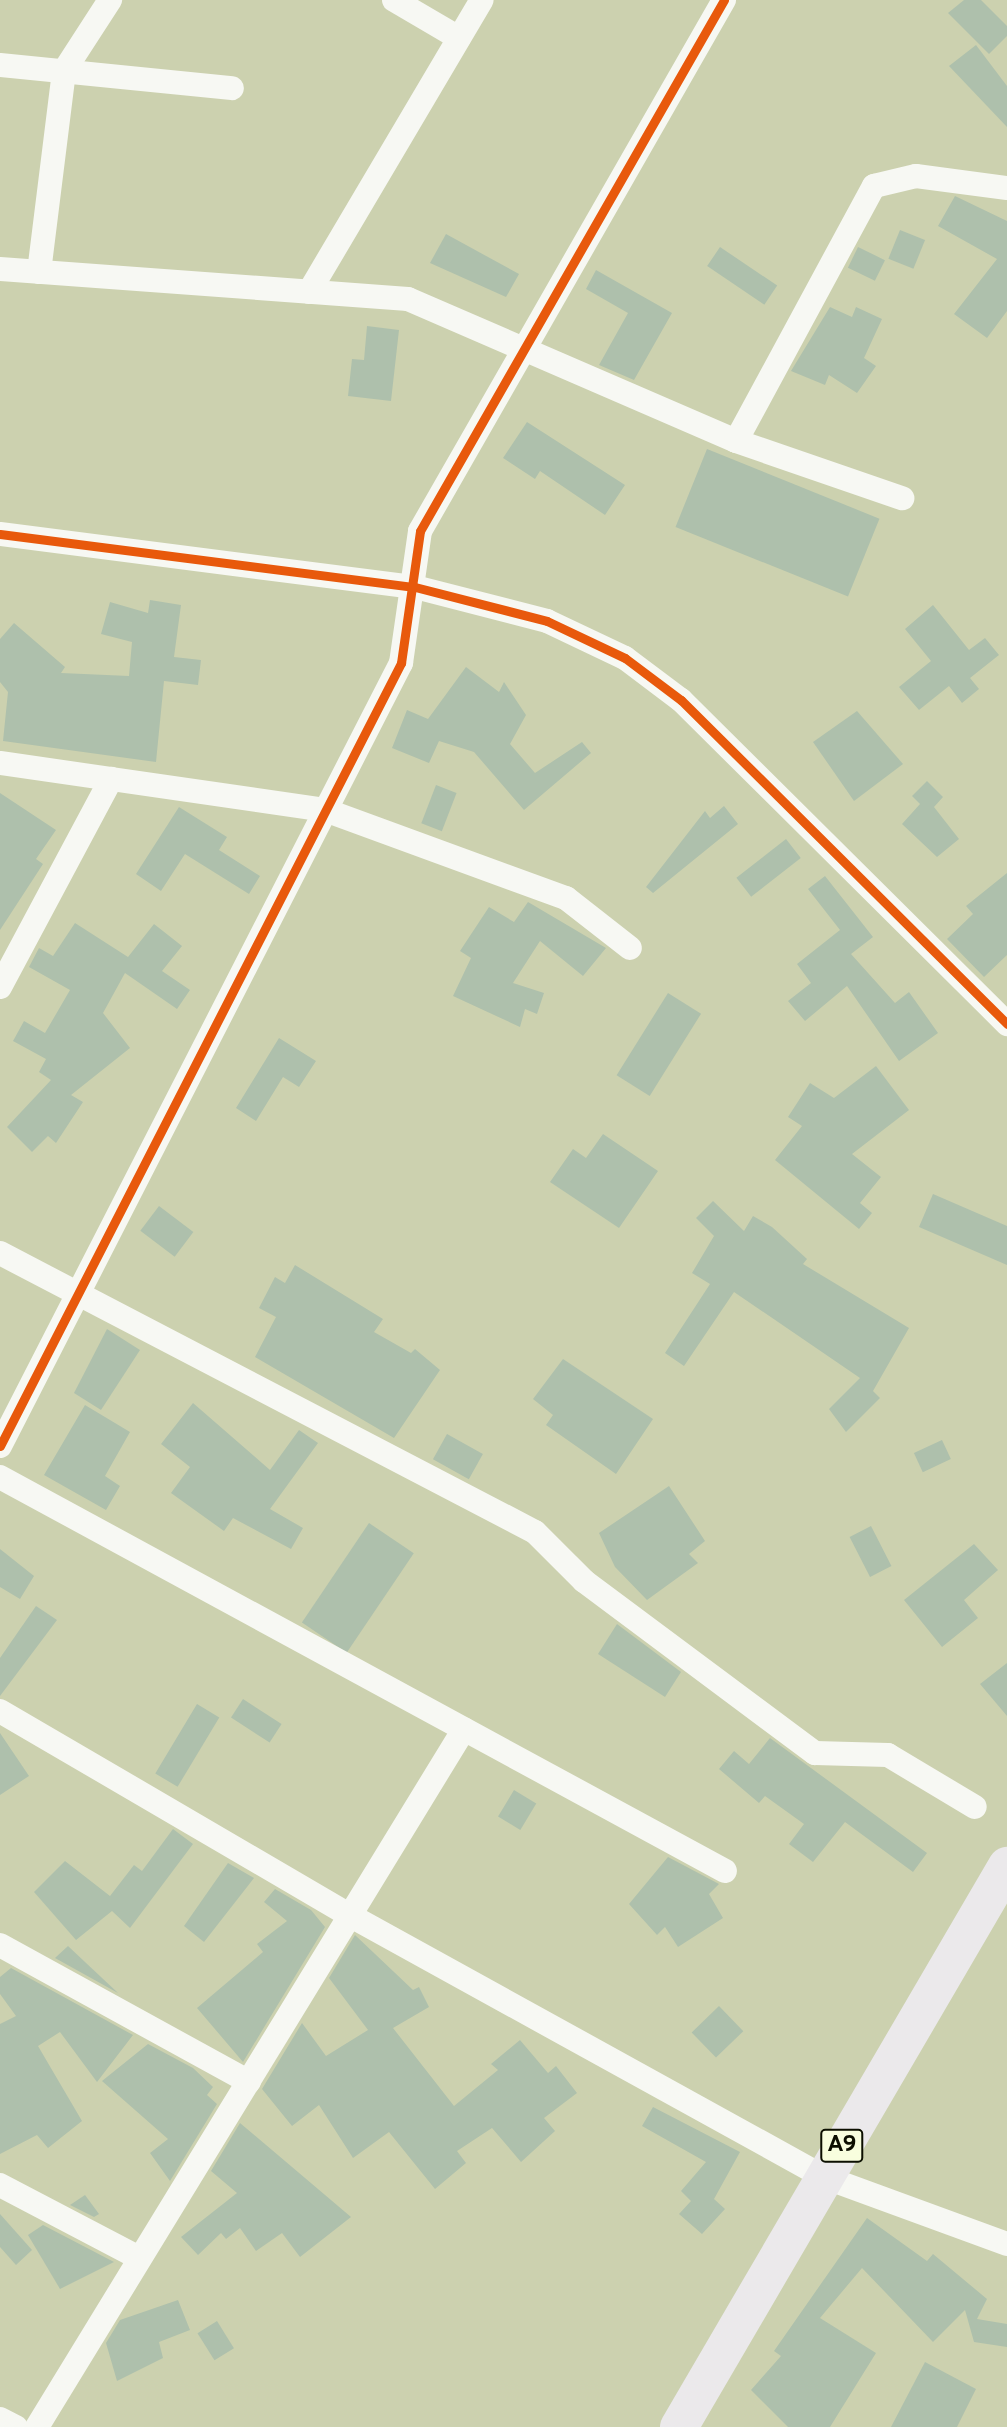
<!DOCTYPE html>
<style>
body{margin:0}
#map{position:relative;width:1007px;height:2427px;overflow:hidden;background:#ccd1af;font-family:Overpass,sans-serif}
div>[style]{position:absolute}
.building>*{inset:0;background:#aec0ac;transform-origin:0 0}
.street>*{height:24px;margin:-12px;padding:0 12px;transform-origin:12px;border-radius:12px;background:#f7f8f3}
.primary>*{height:38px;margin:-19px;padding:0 19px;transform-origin:19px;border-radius:19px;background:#ebe9eb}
.cycleway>*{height:9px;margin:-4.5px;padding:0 4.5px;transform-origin:4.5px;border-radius:4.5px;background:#e8590c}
span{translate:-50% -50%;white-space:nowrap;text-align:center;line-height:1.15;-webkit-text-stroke:7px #f8fede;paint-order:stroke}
.shield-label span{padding:2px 5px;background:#f8fede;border:2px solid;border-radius:5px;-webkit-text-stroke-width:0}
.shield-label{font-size:23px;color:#0c0f00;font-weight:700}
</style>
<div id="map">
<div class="building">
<i style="clip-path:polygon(964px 0,981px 0,1007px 26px,1007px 36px,989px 54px,948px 13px)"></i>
<i style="clip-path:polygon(976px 45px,1007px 86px,1007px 127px,949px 66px)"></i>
<i style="clip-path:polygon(955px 196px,1007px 221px,1007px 311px,987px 338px,954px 314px,997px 259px,938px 226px)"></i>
<i style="left:900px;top:230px;width:27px;height:31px;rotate:22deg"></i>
<i style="clip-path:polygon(446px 234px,519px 274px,506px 297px,430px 263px)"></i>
<i style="left:720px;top:247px;width:69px;height:23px;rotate:34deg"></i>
<i style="left:858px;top:247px;width:30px;height:23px;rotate:26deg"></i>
<i style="clip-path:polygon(596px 270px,672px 313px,634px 380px,599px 365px,628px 313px,586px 289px)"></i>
<i style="clip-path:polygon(830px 307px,852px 317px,856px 307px,882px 319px,864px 358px,876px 366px,857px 393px,829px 375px,825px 385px,791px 371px)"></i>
<i style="clip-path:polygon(367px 326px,399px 330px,391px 401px,348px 396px,352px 359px,364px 360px)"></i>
<i style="clip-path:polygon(527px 422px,625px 485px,605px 515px,540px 471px,535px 479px,503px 458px)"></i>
<i style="left:707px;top:449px;width:186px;height:84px;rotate:22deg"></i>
<i style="clip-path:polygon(150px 600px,181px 605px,174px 657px,201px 660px,198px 685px,164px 681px,156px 762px,3px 741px,8px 692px,0 682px,0 639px,14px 623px,65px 667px,61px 673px,129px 676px,132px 642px,101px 634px,110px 602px,148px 613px)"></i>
<i style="clip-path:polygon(933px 605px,969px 650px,985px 638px,999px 655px,970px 678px,979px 689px,962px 703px,949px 686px,919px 710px,899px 687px,931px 661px,905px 629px)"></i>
<i style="clip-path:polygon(466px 667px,499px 692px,504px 682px,526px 715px,510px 744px,535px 773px,582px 742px,591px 753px,524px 810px,474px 752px,439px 741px,429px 763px,392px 748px,407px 710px,428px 719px)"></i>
<i style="clip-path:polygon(857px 711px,903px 764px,854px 801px,813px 742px)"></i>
<i style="clip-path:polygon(927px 781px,943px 797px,934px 807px,959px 839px,937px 857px,902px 824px,920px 804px,912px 796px)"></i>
<i style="left:436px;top:785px;width:22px;height:41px;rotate:21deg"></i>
<i style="clip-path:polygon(0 793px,56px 830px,36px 859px,43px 864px,0 930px)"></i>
<i style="clip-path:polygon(724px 806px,738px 824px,653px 893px,646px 887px,705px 811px,710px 818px)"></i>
<i style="clip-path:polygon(179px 807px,227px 837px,219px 850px,260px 876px,249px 894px,185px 854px,161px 891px,136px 874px)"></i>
<i style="left:786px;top:839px;width:24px;height:63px;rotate:52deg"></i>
<i style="clip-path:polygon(1007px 873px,1007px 955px,984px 977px,947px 939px,973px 914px,966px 906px)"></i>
<i style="clip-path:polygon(825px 876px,873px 937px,851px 954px,895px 1003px,909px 992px,938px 1033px,899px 1061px,847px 986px,805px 1021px,788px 1001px,811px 983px,797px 964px,840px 930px,808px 889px)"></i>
<i style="clip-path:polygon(528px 902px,606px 948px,583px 976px,540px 941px,513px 983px,544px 993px,537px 1014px,525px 1009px,520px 1027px,453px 996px,471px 958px,460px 951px,489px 907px,514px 922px)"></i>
<i style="clip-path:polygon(75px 923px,128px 957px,154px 924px,182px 946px,162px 971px,190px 990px,177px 1009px,125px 973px,103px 1013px,130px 1048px,71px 1095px,83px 1102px,56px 1143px,48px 1136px,32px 1152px,7px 1127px,51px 1080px,39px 1072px,46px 1059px,13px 1041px,24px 1021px,45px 1033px,70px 990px,29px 967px,39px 948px,53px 956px)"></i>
<i style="left:668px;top:993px;width:39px;height:97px;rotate:32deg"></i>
<i style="clip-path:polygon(279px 1038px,316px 1061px,299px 1087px,283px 1077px,256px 1121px,236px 1108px)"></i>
<i style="clip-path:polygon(876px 1066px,909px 1110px,852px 1154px,881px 1177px,860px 1203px,872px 1213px,859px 1229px,775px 1160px,802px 1126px,788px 1117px,810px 1083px,834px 1098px)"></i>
<i style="clip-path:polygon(603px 1134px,658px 1171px,619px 1228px,550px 1182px,573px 1149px,586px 1158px)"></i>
<i style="clip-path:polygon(933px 1194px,1007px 1226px,1007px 1265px,919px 1227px)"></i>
<i style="clip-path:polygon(713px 1201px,744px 1231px,753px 1216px,772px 1227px,807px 1259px,803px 1264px,909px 1328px,873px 1391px,880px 1398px,846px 1432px,829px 1409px,860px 1378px,734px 1292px,684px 1366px,665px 1353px,710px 1284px,692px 1273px,714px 1236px,696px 1218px)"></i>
<i style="left:159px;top:1206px;width:43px;height:31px;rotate:37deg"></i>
<i style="clip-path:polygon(295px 1265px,383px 1319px,374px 1332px,411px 1353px,415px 1349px,440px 1370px,394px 1438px,255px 1357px,276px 1317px,259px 1308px,275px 1277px,285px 1283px)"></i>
<i style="clip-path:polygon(107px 1329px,140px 1350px,101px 1410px,74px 1393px)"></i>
<i style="clip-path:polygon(563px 1359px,653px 1419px,616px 1474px,546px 1425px,553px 1415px,533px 1399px)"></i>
<i style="clip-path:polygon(193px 1403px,270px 1470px,299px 1430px,318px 1443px,270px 1509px,303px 1528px,291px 1549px,233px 1518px,224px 1531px,171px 1493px,190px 1467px,161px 1444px)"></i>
<i style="clip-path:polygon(85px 1405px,130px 1432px,105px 1476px,120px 1486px,106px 1510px,44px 1475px)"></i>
<i style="left:447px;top:1434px;width:41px;height:29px;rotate:29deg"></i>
<i style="left:942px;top:1440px;width:21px;height:31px;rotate:65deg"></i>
<i style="clip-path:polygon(669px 1486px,705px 1541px,689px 1554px,698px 1563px,647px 1600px,615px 1567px,599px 1533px)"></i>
<i style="left:369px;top:1523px;width:54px;height:120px;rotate:34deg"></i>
<i style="left:871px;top:1526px;width:45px;height:24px;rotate:63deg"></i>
<i style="clip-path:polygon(974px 1544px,998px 1570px,964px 1600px,978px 1618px,942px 1647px,904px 1600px)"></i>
<i style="clip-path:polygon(0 1549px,34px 1576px,20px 1599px,0 1587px)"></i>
<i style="clip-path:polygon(36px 1606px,57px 1620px,0 1696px,0 1658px)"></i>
<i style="clip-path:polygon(617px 1624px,681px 1672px,665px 1697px,598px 1654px)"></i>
<i style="clip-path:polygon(1007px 1663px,1007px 1716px,980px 1684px)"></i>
<i style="left:243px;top:1699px;width:46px;height:22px;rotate:33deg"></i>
<i style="left:197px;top:1704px;width:26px;height:81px;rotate:31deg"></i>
<i style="clip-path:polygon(0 1733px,29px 1776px,0 1795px)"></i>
<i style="clip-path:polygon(770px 1738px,927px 1853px,913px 1872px,845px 1822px,813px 1862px,789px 1844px,804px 1824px,765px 1796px,759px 1803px,719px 1769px,734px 1751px,749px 1764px)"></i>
<i style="left:514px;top:1790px;width:26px;height:31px;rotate:31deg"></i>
<i style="clip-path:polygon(173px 1829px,193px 1844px,130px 1928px,112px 1911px,76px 1940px,34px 1892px,65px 1861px,110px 1896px,134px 1865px,142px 1871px)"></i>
<i style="clip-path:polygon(668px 1857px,719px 1884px,709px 1894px,723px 1918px,678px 1947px,665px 1927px,657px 1935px,629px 1904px)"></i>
<i style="clip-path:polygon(228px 1863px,254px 1878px,204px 1942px,184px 1926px)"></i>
<i style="clip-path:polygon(275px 1889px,311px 1910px,325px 1927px,243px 2062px,197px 2008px,263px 1952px,257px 1944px,287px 1921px,264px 1902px)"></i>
<i style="clip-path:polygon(355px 1935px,413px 1990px,419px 1987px,429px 2007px,393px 2028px,454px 2106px,498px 2070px,491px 2064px,520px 2040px,548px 2073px,556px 2066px,577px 2093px,544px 2118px,555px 2131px,521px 2162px,492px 2128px,457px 2151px,466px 2163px,435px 2189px,389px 2132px,353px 2158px,319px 2105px,292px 2126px,262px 2089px,302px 2023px,326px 2056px,368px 2030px,329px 1978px)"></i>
<i style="clip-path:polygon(68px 1946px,118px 1993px,55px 1958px)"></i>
<i style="clip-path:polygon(11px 1968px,133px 2035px,97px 2082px,60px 2032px,38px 2046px,82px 2121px,48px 2148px,37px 2135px,0 2154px,0 2024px,16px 2016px,0 1994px,0 1977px)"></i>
<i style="left:719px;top:2006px;width:35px;height:38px;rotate:46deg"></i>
<i style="clip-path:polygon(148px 2044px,193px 2068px,213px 2087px,207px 2095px,217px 2104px,170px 2181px,150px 2153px,168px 2139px,102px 2081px)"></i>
<i style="clip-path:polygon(653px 2107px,740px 2152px,714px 2199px,725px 2209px,702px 2234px,679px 2214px,691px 2201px,681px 2191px,706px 2162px,642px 2126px)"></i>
<i style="clip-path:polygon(240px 2123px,351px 2217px,300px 2257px,282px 2233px,256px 2251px,240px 2228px,226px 2239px,221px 2233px,198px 2255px,181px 2237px,237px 2193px,211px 2171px)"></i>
<i style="clip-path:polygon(85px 2195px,99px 2214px,94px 2217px,70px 2205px)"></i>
<i style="clip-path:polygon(0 2214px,32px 2250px,16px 2265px,0 2247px)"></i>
<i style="clip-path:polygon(867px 2218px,927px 2261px,933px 2254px,987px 2299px,977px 2319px,1007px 2324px,1007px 2347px,974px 2342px,965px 2310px,933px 2342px,862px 2268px,820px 2318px,876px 2353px,830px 2427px,788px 2427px,751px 2390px,781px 2356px,774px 2351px)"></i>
<i style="clip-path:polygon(43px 2225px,114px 2262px,60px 2289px,28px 2235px)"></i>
<i style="clip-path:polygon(178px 2300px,190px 2330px,159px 2342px,163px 2358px,117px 2381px,106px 2343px,120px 2320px)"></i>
<i style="left:217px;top:2321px;width:32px;height:23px;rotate:58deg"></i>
<i style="clip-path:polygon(925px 2362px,976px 2389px,957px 2427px,891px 2427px)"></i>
</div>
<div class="street">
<i style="left:394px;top:0;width:75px;rotate:30.3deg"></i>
<i style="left:0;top:65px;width:233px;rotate:5.7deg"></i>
<i style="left:0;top:269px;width:409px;rotate:4.2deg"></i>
<i style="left:408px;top:299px;width:357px;rotate:23.4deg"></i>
<i style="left:736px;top:441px;width:176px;rotate:19deg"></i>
<i style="left:39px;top:272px;width:203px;rotate:-82.9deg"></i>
<i style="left:64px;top:71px;width:85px;rotate:-57.1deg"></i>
<i style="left:309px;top:292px;width:339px;rotate:-59.4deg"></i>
<i style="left:736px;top:441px;width:290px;rotate:-61.6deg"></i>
<i style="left:874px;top:186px;width:43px;rotate:-13.4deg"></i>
<i style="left:916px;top:176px;width:92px;rotate:7.5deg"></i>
<i style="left:0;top:534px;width:418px;rotate:7.3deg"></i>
<i style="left:415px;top:587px;width:136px;rotate:14.4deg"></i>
<i style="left:547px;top:621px;width:86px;rotate:25.4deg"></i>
<i style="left:625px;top:658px;width:70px;rotate:36.9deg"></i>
<i style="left:681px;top:700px;width:460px;rotate:44.8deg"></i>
<i style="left:0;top:763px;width:328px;rotate:8.2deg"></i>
<i style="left:325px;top:810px;width:257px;rotate:20.1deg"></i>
<i style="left:566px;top:898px;width:81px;rotate:38deg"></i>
<i style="left:0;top:987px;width:236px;rotate:-61.9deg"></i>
<i style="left:0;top:1253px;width:603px;rotate:27.54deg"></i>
<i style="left:535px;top:1532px;width:69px;rotate:45deg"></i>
<i style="left:584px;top:1581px;width:288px;rotate:36.7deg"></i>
<i style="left:815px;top:1753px;width:73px;rotate:1.6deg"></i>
<i style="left:888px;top:1755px;width:101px;rotate:30.9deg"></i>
<i style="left:0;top:1446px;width:880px;rotate:-62.88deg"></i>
<i style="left:401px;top:663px;width:133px;rotate:-81.8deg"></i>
<i style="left:420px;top:531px;width:612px;rotate:-60.21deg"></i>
<i style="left:0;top:1477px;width:825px;rotate:28.52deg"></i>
<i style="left:0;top:1711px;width:406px;rotate:30.3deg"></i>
<i style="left:351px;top:1916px;width:540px;rotate:28.89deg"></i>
<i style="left:824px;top:2177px;width:195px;rotate:20.1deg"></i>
<i style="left:0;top:1945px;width:284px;rotate:28.8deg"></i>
<i style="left:0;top:2185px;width:157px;rotate:27.7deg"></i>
<i style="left:0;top:2419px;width:18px;rotate:27deg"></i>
<i style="left:37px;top:2427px;width:818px;rotate:-58.54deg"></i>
</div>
<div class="primary">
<i style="left:679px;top:2427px;width:650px;rotate:-59.69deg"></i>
</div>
<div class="cycleway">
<i style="left:0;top:534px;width:418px;rotate:7.3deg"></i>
<i style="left:415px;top:587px;width:136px;rotate:14.4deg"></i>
<i style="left:547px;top:621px;width:86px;rotate:25.4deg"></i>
<i style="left:625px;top:658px;width:70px;rotate:36.9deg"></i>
<i style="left:681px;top:700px;width:460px;rotate:44.8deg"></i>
<i style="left:0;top:1446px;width:880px;rotate:-62.88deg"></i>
<i style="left:401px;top:663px;width:133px;rotate:-81.8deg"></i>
<i style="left:420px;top:531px;width:612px;rotate:-60.21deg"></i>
</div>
<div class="shield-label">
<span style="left:842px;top:2146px">A9</span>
</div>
</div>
